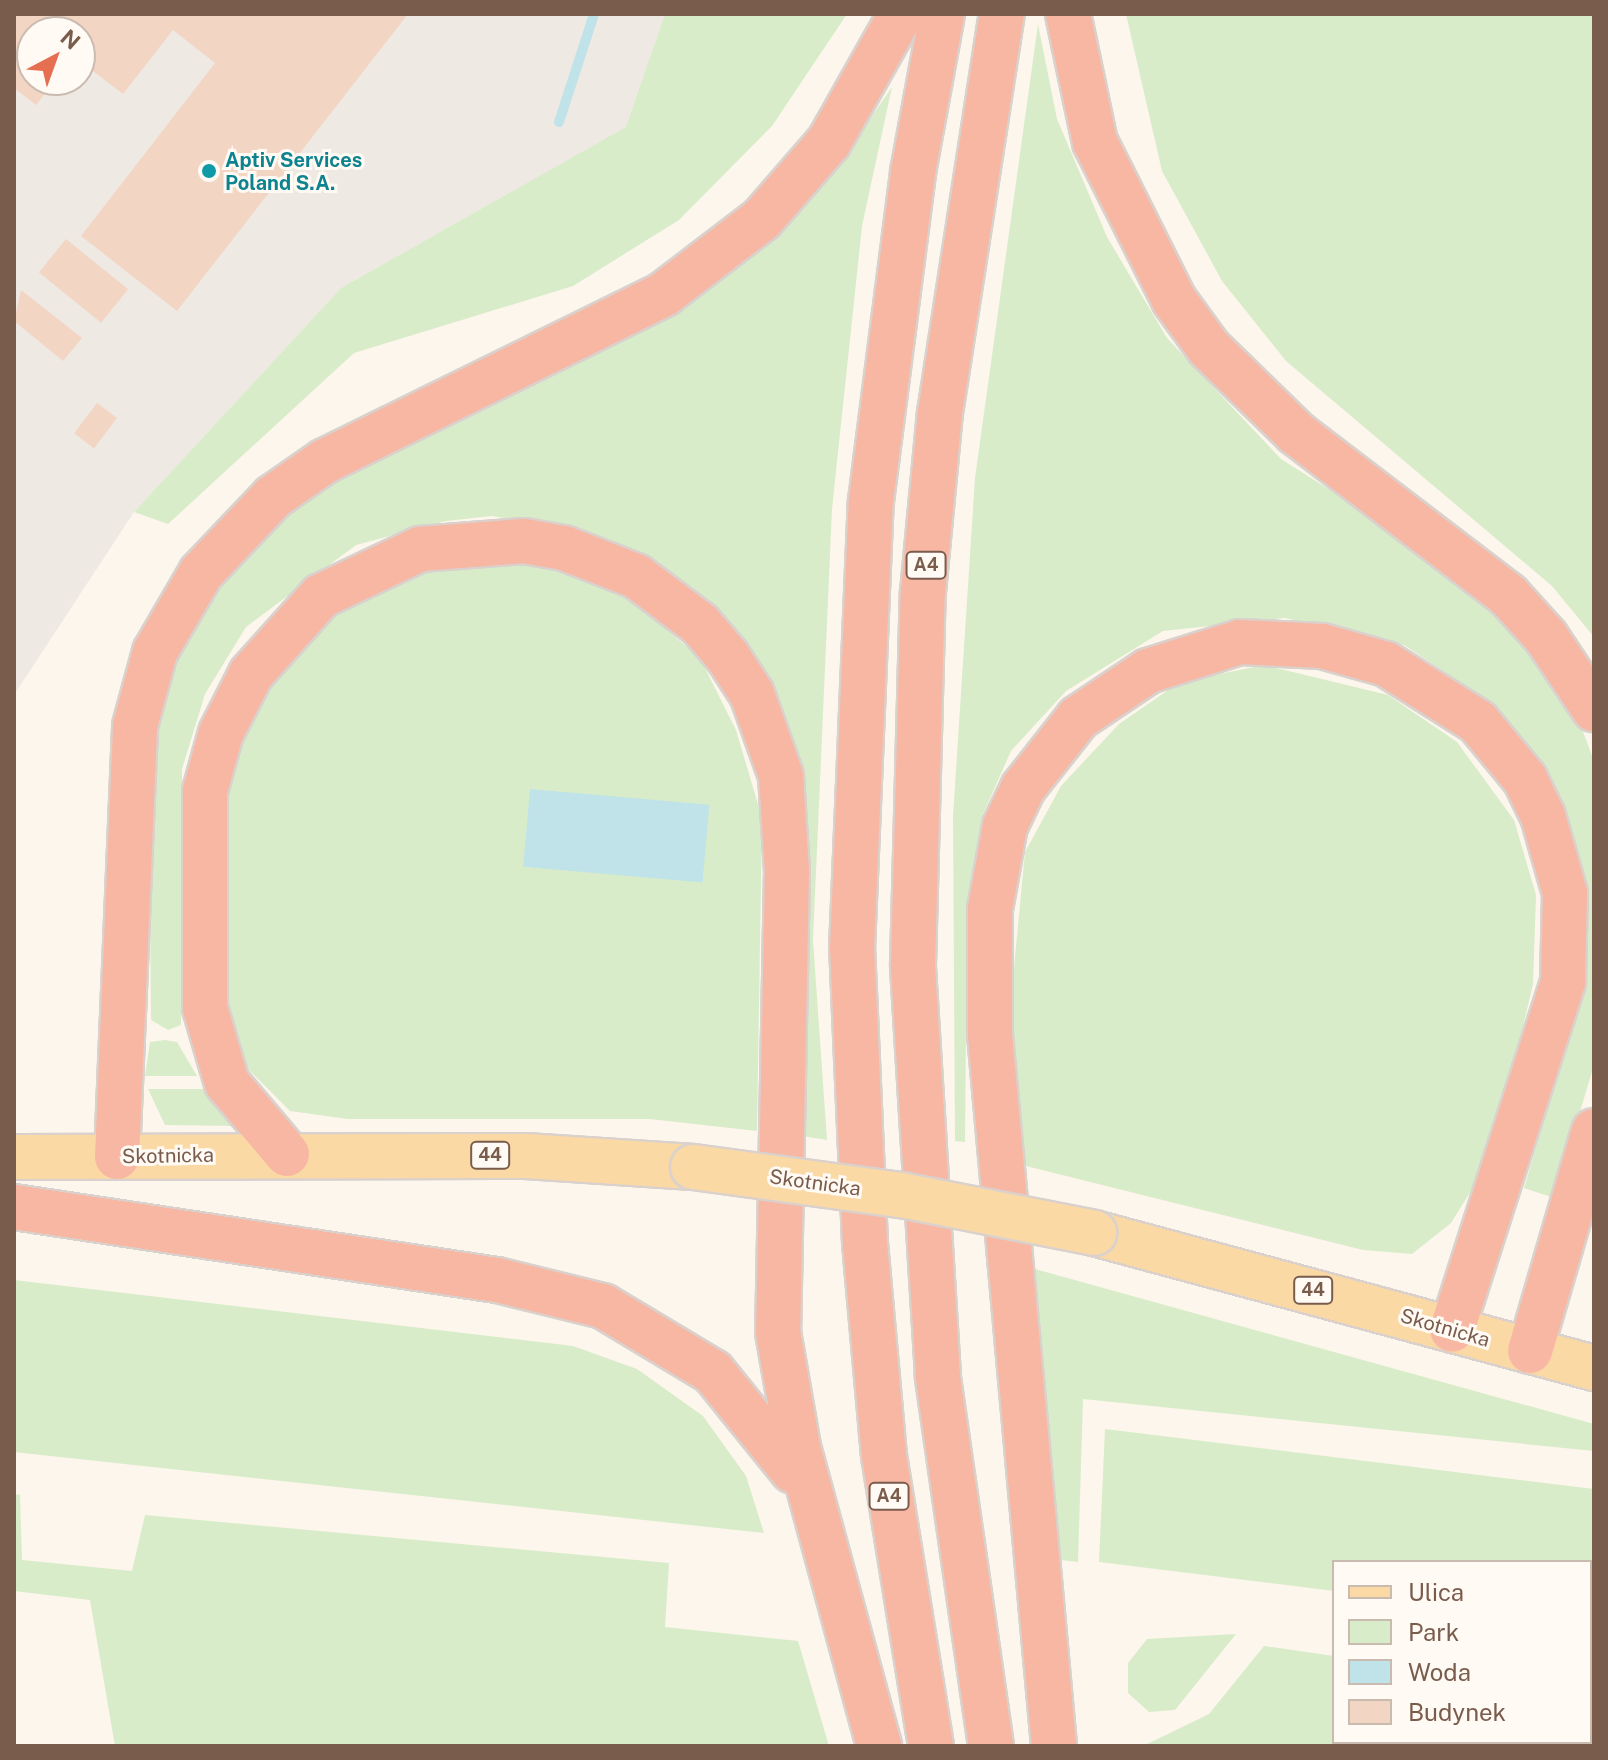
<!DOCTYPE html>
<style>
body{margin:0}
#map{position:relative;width:1608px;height:1760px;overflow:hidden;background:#fdf6ec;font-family:"Public Sans",sans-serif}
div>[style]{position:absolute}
.industrial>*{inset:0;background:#efe9e4}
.green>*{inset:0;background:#d8ecc9}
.water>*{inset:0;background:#bfe3e8;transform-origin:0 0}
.stream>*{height:10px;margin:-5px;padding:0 5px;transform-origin:5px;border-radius:5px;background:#bfe3e8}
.building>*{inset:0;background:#f3d5c3;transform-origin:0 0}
.roads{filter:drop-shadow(2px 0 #dad1cd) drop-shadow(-2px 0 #dad1cd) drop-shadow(0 2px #dad1cd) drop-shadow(0 -2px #dad1cd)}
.major>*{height:44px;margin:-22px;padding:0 22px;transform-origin:22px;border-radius:22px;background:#fbd9a5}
.highway>*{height:44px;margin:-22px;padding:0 22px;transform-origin:22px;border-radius:22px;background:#f7b7a3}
.bridges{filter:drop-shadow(2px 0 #dad1cd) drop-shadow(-2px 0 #dad1cd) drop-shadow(0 2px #dad1cd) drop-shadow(0 -2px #dad1cd)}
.major-bridge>*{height:44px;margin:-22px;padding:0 22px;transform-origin:22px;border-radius:22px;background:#fbd9a5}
.dots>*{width:22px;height:22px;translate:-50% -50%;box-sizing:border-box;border:4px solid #fffaf3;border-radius:50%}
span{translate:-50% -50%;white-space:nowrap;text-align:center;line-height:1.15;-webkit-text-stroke:6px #fffaf3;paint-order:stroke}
.shield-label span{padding:2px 6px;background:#fffaf3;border:2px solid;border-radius:6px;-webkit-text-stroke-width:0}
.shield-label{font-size:18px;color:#7a5c4d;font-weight:700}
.culture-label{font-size:20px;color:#0d838f;font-weight:700}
.left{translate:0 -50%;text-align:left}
.street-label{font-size:20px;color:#7a5c4d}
.frame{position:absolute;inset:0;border:16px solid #7a5c4d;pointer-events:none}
.legend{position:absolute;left:1332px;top:1560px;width:260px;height:184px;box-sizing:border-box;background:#fffaf3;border:2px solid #cabbb1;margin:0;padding:10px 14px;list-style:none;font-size:24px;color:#7a5c4d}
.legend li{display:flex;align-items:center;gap:16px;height:40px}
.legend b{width:40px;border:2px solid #cabbb1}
.north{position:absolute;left:16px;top:16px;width:80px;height:80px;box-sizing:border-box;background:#fffaf3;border:2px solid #cabbb1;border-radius:50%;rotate:41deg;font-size:22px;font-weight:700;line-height:32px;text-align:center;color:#7a5c4d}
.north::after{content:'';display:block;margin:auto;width:28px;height:36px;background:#e76f51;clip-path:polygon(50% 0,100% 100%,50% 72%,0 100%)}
</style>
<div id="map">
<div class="industrial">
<i style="clip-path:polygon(evenodd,14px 14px,665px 14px,627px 127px,341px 288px,134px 512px,14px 695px,14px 14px,32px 32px,80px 32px,80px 80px,32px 80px,32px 32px)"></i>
</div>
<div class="green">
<i style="clip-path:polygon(665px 14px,847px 14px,772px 126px,679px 220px,573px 286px,354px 353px,168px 524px,134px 512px,341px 288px,626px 127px)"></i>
<i style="clip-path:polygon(1126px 14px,1594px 14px,1594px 637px,1552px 586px,1286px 361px,1222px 281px,1162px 171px)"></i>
<i style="clip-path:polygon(1038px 24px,1057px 119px,1107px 237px,1167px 338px,1281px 459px,1387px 526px,1478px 601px,1530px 650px,1582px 729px,1594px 761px,1594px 1065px,1554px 1198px,1524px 1188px,1572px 1025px,1589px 913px,1561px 797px,1493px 704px,1404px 645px,1285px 618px,1163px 631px,1066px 691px,1011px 751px,983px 814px,967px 912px,965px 1142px,955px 1141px,953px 816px,975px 478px)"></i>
<i style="clip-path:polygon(892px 87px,862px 226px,832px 509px,813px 940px,827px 1140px,796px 1135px,806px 821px,672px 576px,636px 552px,539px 523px,492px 516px,446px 521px,356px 545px,246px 627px,205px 694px,182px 769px,181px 1025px,168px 1030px,151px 1020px,149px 771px,163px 691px,213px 587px,316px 486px,416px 430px,852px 145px)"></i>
<i style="clip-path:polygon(484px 557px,564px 572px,633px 601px,700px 658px,736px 730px,762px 818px,757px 1131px,650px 1119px,348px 1119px,290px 1111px,237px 1058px,223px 1006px,224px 786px,252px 708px,312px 628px,396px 578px)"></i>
<i style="clip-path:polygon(1264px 665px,1388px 695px,1457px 742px,1514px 820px,1536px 895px,1533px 984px,1493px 1155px,1451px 1223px,1412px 1254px,1363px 1250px,1022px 1165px,1009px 1020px,1025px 852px,1061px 786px,1119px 724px,1180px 682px)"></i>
<i style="clip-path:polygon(165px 1040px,177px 1042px,197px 1076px,145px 1076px,150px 1042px)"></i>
<i style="clip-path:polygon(148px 1089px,205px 1089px,235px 1126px,165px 1125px)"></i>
<i style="clip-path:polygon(1035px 1269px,1594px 1424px,1594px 1451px,1083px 1399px,1078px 1562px,1061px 1560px)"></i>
<i style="clip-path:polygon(14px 1280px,573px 1346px,637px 1369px,703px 1416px,746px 1476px,764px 1533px,14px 1452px)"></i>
<i style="clip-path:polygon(1105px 1429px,1594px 1489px,1594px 1622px,1590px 1562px,1334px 1562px,1334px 1591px,1099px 1562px)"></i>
<i style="clip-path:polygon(14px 1494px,20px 1495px,22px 1560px,132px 1571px,145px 1515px,669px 1563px,665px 1627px,798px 1641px,829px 1746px,115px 1746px,90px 1600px,14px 1591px)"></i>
<i style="clip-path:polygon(1236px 1634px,1175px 1710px,1149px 1712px,1128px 1693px,1128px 1663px,1147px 1639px)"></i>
<i style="clip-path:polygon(1264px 1646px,1334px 1656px,1334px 1742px,1590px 1742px,1590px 1691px,1594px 1746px,1143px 1746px,1209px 1714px)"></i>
</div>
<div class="water">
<i style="left:530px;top:789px;width:180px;height:78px;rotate:5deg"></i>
</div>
<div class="stream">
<i style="left:559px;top:122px;width:114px;rotate:-72deg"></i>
</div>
<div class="building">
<i style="clip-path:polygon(14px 14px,408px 14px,177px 311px,81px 236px,215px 63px,173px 30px,123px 94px,80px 61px,80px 32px,32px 32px,32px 80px,56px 80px,36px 105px,14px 88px)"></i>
<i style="left:66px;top:239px;width:80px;height:43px;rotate:39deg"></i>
<i style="clip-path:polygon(21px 290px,82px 338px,63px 361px,14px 321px)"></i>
<i style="left:97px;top:403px;width:25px;height:38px;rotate:37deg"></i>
</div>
<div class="roads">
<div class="major">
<i style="left:14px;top:1157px;width:512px;rotate:-0.11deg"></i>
<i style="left:526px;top:1156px;width:167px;rotate:3.8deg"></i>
<i style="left:1094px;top:1233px;width:518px;rotate:15.11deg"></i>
</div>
<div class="highway">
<i style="left:1068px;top:14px;width:131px;rotate:78.1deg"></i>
<i style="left:1095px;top:142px;width:177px;rotate:63.4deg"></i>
<i style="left:1174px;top:300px;width:59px;rotate:53.9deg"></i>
<i style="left:1209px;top:348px;width:122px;rotate:44.3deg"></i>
<i style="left:1296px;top:433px;width:267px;rotate:37.4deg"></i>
<i style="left:1508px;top:595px;width:57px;rotate:47.9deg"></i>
<i style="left:1546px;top:637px;width:87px;rotate:56.3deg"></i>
<i style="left:287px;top:1154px;width:93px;rotate:-130.2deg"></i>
<i style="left:227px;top:1083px;width:78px;rotate:-106.3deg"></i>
<i style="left:205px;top:1008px;width:217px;rotate:-90deg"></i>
<i style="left:205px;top:791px;width:60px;rotate:-74.6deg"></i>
<i style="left:221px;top:733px;width:66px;rotate:-63deg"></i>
<i style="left:251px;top:674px;width:105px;rotate:-48.1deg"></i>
<i style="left:321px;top:596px;width:110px;rotate:-25.4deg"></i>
<i style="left:420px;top:549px;width:104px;rotate:-4.4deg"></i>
<i style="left:524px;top:541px;width:41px;rotate:9.9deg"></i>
<i style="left:564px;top:548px;width:77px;rotate:21.3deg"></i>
<i style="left:636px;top:576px;width:80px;rotate:36.9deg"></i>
<i style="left:700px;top:624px;width:43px;rotate:49.7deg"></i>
<i style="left:728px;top:657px;width:44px;rotate:57deg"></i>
<i style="left:752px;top:694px;width:87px;rotate:70.5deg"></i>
<i style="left:781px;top:776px;width:95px;rotate:86.4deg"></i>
<i style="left:787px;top:871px;width:461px;rotate:91.1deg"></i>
<i style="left:778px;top:1332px;width:117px;rotate:80.1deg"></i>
<i style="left:798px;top:1447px;width:310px;rotate:74.8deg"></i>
<i style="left:117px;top:1157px;width:431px;rotate:-87.6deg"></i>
<i style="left:135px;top:726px;width:77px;rotate:-74.9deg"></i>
<i style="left:155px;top:652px;width:91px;rotate:-59.8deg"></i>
<i style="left:201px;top:573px;width:105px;rotate:-46.5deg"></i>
<i style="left:273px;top:497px;width:63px;rotate:-34.7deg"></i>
<i style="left:325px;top:461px;width:378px;rotate:-26.2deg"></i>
<i style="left:664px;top:294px;width:123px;rotate:-37.4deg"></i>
<i style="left:762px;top:219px;width:102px;rotate:-49deg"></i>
<i style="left:829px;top:142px;width:147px;rotate:-60.6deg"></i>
<i style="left:14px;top:1207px;width:488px;rotate:8.6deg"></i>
<i style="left:497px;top:1280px;width:109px;rotate:13.8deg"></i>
<i style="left:603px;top:1306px;width:128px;rotate:31deg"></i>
<i style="left:713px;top:1372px;width:127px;rotate:51.1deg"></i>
<i style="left:1530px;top:1351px;width:229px;rotate:-73.8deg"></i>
<i style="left:931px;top:1746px;width:294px;rotate:-99.2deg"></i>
<i style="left:884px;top:1456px;width:214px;rotate:-95.1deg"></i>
<i style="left:865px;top:1243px;width:294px;rotate:-92.5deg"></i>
<i style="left:852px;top:949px;width:448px;rotate:-87.6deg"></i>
<i style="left:871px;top:501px;width:332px;rotate:-82.7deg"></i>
<i style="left:913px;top:172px;width:161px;rotate:-79.6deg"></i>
<i style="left:991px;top:1746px;width:374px;rotate:-98.2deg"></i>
<i style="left:938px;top:1376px;width:412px;rotate:-93.5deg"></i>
<i style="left:913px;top:965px;width:373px;rotate:-88.5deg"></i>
<i style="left:923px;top:592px;width:180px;rotate:-84.6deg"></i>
<i style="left:940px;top:413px;width:404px;rotate:-81.2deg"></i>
<i style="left:1054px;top:1746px;width:715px;rotate:-95.14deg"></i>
<i style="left:990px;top:1034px;width:125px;rotate:-90deg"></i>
<i style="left:990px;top:909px;width:84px;rotate:-79.8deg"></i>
<i style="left:1005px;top:826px;width:42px;rotate:-64.7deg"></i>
<i style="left:1023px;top:788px;width:89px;rotate:-51.8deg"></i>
<i style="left:1078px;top:718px;width:84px;rotate:-33.9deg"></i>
<i style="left:1148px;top:671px;width:96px;rotate:-17.5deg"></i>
<i style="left:1240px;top:642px;width:82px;rotate:2.8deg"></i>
<i style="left:1322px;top:646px;width:66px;rotate:15.7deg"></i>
<i style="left:1386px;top:664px;width:109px;rotate:32.2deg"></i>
<i style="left:1478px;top:722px;width:74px;rotate:50.5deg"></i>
<i style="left:1525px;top:779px;width:41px;rotate:64.1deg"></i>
<i style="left:1543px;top:816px;width:80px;rotate:74.1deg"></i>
<i style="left:1565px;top:893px;width:89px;rotate:91.3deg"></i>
<i style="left:1563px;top:982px;width:365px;rotate:107.7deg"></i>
</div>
</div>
<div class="bridges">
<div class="major-bridge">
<i style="left:693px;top:1167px;width:210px;rotate:7.7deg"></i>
<i style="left:901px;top:1195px;width:197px;rotate:11.1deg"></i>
</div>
</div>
<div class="dots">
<i style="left:209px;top:171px;background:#0f9aa8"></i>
</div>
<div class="shield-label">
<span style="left:926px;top:565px">A4</span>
<span style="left:490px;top:1155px">44</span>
<span style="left:1313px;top:1290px">44</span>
<span style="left:889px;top:1496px">A4</span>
</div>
<div class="culture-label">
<span class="left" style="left:225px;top:172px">Aptiv Services<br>Poland S.A.</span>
</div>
<div class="street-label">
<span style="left:168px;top:1156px;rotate:-1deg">Skotnicka</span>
<span style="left:815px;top:1183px;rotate:8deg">Skotnicka</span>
<span style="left:1445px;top:1328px;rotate:16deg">Skotnicka</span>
</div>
<div class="frame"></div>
<ul class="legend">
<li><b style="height:10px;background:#fbd9a5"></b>Ulica</li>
<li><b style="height:22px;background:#d8ecc9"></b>Park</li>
<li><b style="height:22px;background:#bfe3e8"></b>Woda</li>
<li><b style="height:22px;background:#f3d5c3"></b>Budynek</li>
</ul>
<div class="north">N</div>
</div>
